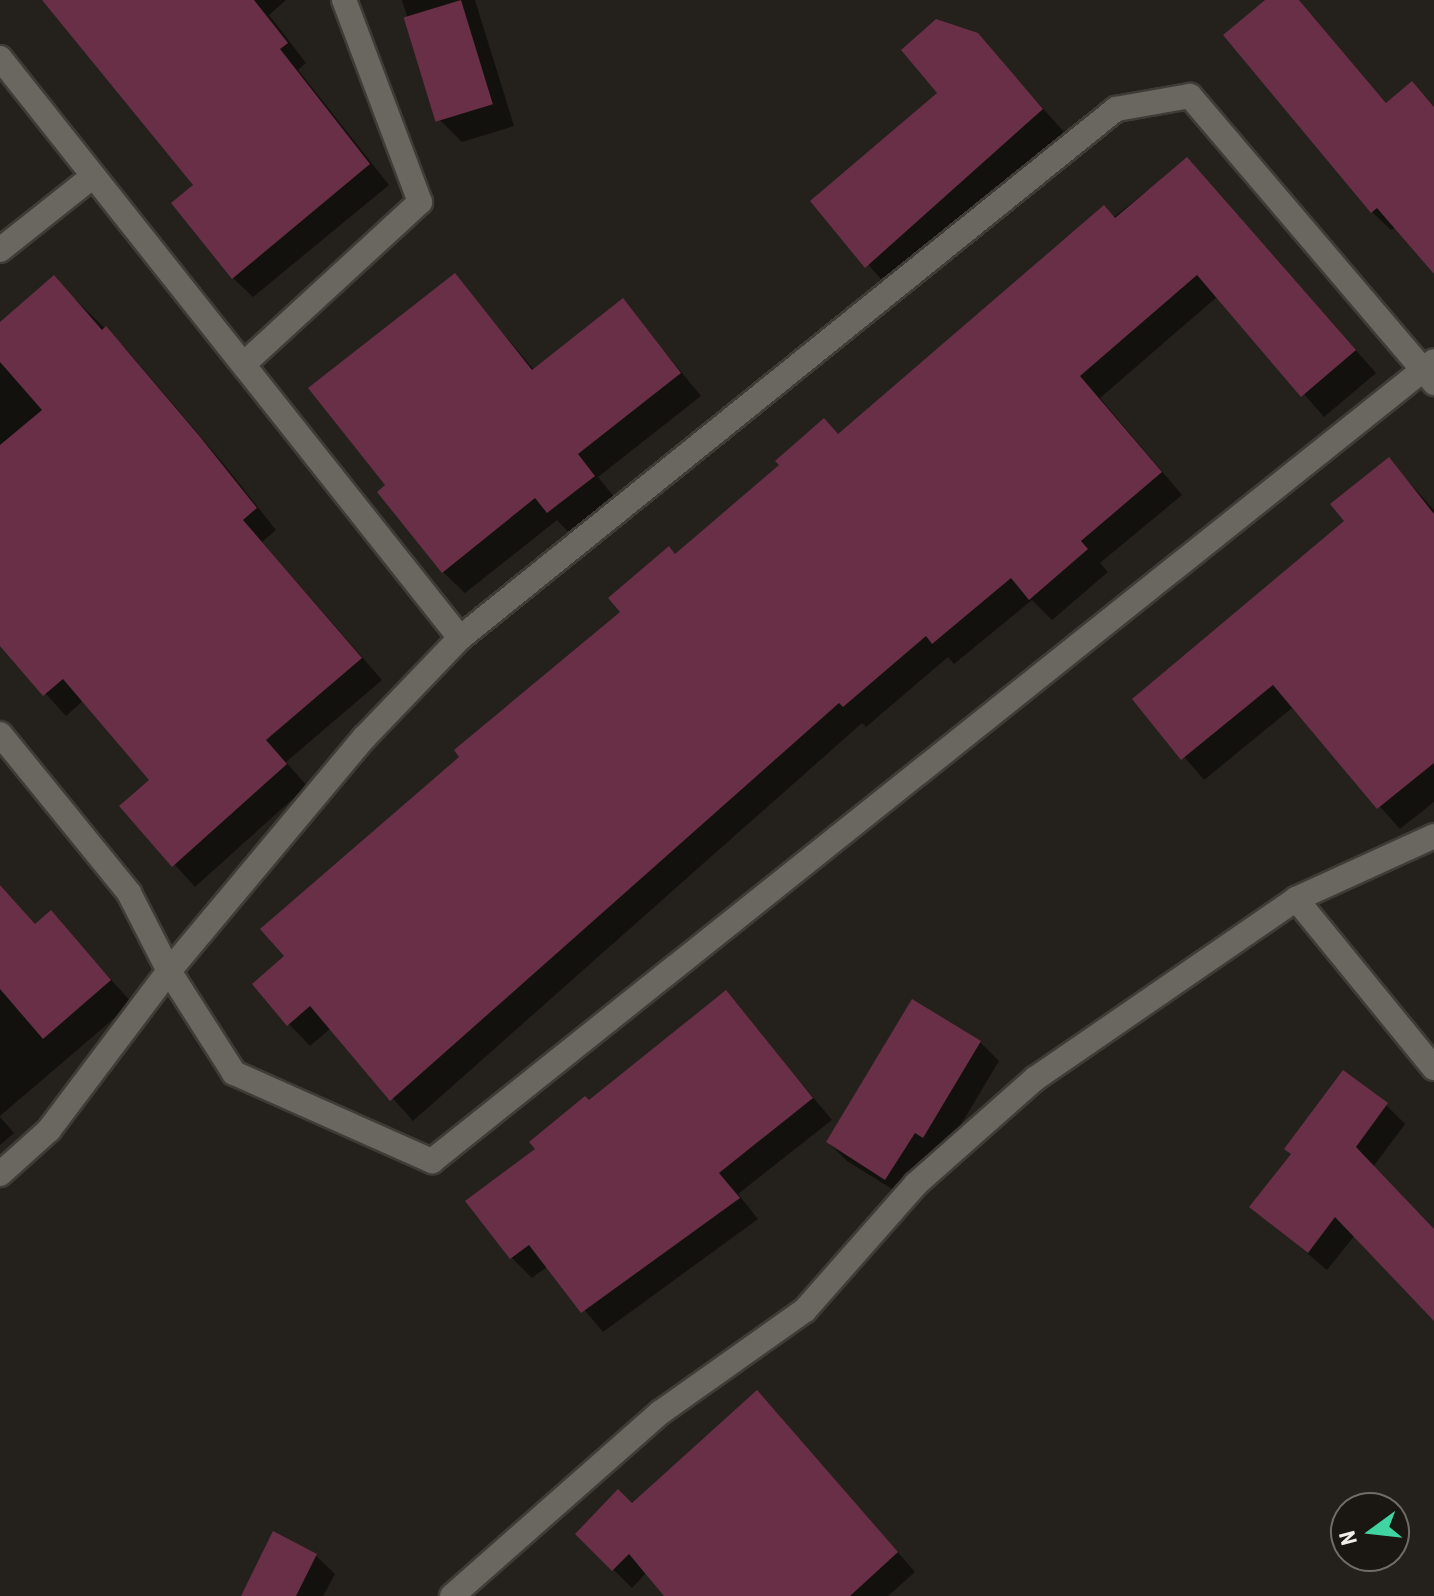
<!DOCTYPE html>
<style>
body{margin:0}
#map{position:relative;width:1434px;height:1596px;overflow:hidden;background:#24201b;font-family:"Roboto Condensed",sans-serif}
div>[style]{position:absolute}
.shadow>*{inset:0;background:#0007}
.building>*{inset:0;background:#682f47;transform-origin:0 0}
.roads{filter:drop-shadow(2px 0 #3f3c38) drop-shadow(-2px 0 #3f3c38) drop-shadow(0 2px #3f3c38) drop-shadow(0 -2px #3f3c38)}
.street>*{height:24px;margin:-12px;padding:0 12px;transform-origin:12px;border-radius:12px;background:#6a6660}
span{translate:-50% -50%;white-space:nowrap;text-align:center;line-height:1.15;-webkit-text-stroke:7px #1a1712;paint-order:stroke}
.north{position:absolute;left:1330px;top:1492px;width:80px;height:80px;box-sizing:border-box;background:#1a1712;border:2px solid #706d68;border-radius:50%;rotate:255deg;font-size:22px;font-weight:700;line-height:32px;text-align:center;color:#f0eeea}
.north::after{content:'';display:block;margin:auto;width:28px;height:36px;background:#40d4a2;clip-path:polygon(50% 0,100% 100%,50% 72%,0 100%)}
</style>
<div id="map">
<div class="shadow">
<i style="clip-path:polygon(48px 0,286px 0,269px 15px,306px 63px,298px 70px,389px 185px,253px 297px,233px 278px,196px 185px)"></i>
<i style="clip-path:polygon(402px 0,475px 0,514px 126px,462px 142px,440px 120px)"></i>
<i style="clip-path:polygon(1268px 0,1299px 0,1387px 104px,1412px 83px,1434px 106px,1434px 271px,1396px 227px,1391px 230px,1372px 212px,1226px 36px)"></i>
<i style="clip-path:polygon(977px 35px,1064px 132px,889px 288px,813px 202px,940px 93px)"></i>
<i style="clip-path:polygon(1187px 159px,1376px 373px,1324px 417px,1218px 296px,1100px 398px,1182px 495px,1100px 563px,1108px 572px,1052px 620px,1032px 600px,954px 664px,948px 657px,866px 727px,862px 723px,413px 1121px,331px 1028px,310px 1046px,289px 1024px,287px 956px,462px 757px,623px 612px,676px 556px,839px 435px)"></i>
<i style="clip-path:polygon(455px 276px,534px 370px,623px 301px,701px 396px,598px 477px,615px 498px,570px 534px,557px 520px,465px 593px,443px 572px,388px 485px)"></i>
<i style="clip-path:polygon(75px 299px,127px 350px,222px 462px,276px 530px,262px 542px,382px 680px,286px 762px,307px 786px,195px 887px,122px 806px,152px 780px,84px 700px,66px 716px,0 643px,0 324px)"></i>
<i style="clip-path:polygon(1389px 460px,1434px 510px,1434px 802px,1400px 829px,1292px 708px,1204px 780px,1135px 699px,1347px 521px)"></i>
<i style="clip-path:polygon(0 885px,36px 926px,51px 913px,132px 1003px,0 1116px)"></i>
<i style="clip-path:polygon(726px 993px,832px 1120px,738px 1194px,758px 1219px,603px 1332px,548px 1266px,532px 1278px,512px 1258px,538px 1150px)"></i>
<i style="clip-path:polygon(980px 1042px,999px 1061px,942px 1156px,935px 1151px,905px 1197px,847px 1161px,828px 1142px)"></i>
<i style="clip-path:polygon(1386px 1105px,1405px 1124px,1373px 1167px,1434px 1231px,1355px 1235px,1327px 1270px,1252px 1206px,1293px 1155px)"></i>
<i style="clip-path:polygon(0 1117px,14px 1133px,0 1145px)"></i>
<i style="clip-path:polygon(775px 1411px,915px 1572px,888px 1596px,667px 1596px,647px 1572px,632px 1588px,578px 1534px,632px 1506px)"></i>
<i style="clip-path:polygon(274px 1533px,316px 1556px,335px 1574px,323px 1596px,243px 1596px)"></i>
</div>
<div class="building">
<i style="clip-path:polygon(42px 0,254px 0,288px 43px,280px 49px,370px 164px,232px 279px,171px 203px,193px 185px)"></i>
<i style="left:461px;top:0;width:109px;height:60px;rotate:73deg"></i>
<i style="clip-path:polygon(1265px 0,1299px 0,1386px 103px,1412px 81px,1434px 107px,1434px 274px,1377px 208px,1371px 213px,1223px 35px)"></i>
<i style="clip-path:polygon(936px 19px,978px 33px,1043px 109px,865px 268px,810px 201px,937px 93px,901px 50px)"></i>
<i style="clip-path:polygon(1187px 157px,1356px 350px,1301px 397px,1197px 275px,1080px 376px,1162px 472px,1081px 541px,1088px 549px,1029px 600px,1011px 578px,932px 644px,926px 636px,843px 707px,839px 703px,390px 1101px,310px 1006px,287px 1026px,252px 984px,284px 956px,260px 929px,459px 757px,454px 750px,620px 612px,608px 598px,669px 546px,675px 554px,779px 465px,775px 461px,824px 418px,838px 434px,1104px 205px,1115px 218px)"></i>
<i style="clip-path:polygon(455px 273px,532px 370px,623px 298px,681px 373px,578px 454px,595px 476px,547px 513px,535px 498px,442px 573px,377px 492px,385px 485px,308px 388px)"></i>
<i style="clip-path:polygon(54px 275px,102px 330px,106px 326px,201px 438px,257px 508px,243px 520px,362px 658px,266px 740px,287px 764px,172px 867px,119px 806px,149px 780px,63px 679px,43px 696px,0 646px,0 445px,42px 410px,0 362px,0 322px)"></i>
<i style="clip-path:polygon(1389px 457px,1434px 514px,1434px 763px,1377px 809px,1273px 685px,1181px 760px,1132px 699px,1344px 521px,1330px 504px)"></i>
<i style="clip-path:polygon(0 885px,35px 924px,51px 910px,111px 980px,43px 1039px,0 989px)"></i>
<i style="clip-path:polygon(726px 990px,813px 1098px,719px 1173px,740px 1198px,581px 1313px,529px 1245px,510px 1259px,465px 1201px,535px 1149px,529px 1142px,585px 1096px,589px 1100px)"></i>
<i style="clip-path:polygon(912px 999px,981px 1041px,923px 1138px,915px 1133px,885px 1180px,826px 1142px)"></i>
<i style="clip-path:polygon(1343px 1070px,1388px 1103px,1356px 1147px,1434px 1229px,1434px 1321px,1335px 1217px,1308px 1253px,1249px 1207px,1291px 1154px,1284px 1149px)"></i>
<i style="clip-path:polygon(757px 1390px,898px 1552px,850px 1596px,664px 1596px,629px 1554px,612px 1571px,575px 1534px,618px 1489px,632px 1503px)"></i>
<i style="clip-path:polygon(273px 1531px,317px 1554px,296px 1596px,241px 1596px)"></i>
</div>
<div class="roads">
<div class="street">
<i style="left:0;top:58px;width:740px;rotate:51.58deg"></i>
<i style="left:0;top:250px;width:116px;rotate:-38.4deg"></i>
<i style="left:245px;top:363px;width:238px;rotate:-42.6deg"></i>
<i style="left:420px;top:202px;width:216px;rotate:-110.6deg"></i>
<i style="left:0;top:734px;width:205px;rotate:50.9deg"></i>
<i style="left:129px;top:893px;width:88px;rotate:62.9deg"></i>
<i style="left:169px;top:971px;width:121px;rotate:57.5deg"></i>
<i style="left:234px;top:1073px;width:217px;rotate:24deg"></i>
<i style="left:432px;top:1161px;width:1282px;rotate:-38.6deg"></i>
<i style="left:1296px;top:899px;width:218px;rotate:50.8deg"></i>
<i style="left:0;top:1174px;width:66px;rotate:-41.9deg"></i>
<i style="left:49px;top:1130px;width:199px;rotate:-53deg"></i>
<i style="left:169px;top:971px;width:305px;rotate:-50.1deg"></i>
<i style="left:365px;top:737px;width:137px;rotate:-46.2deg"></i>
<i style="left:460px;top:638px;width:843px;rotate:-38.88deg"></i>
<i style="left:1116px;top:109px;width:75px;rotate:-10deg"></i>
<i style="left:1190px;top:96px;width:377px;rotate:49.6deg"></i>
<i style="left:452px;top:1596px;width:278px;rotate:-41.4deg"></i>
<i style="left:661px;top:1412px;width:176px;rotate:-35.3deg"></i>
<i style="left:805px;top:1310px;width:168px;rotate:-48.6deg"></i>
<i style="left:916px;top:1184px;width:160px;rotate:-41.5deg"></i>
<i style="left:1036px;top:1078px;width:316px;rotate:-34.5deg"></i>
<i style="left:1296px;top:899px;width:152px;rotate:-24.5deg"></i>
</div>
</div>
<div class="north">N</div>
</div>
